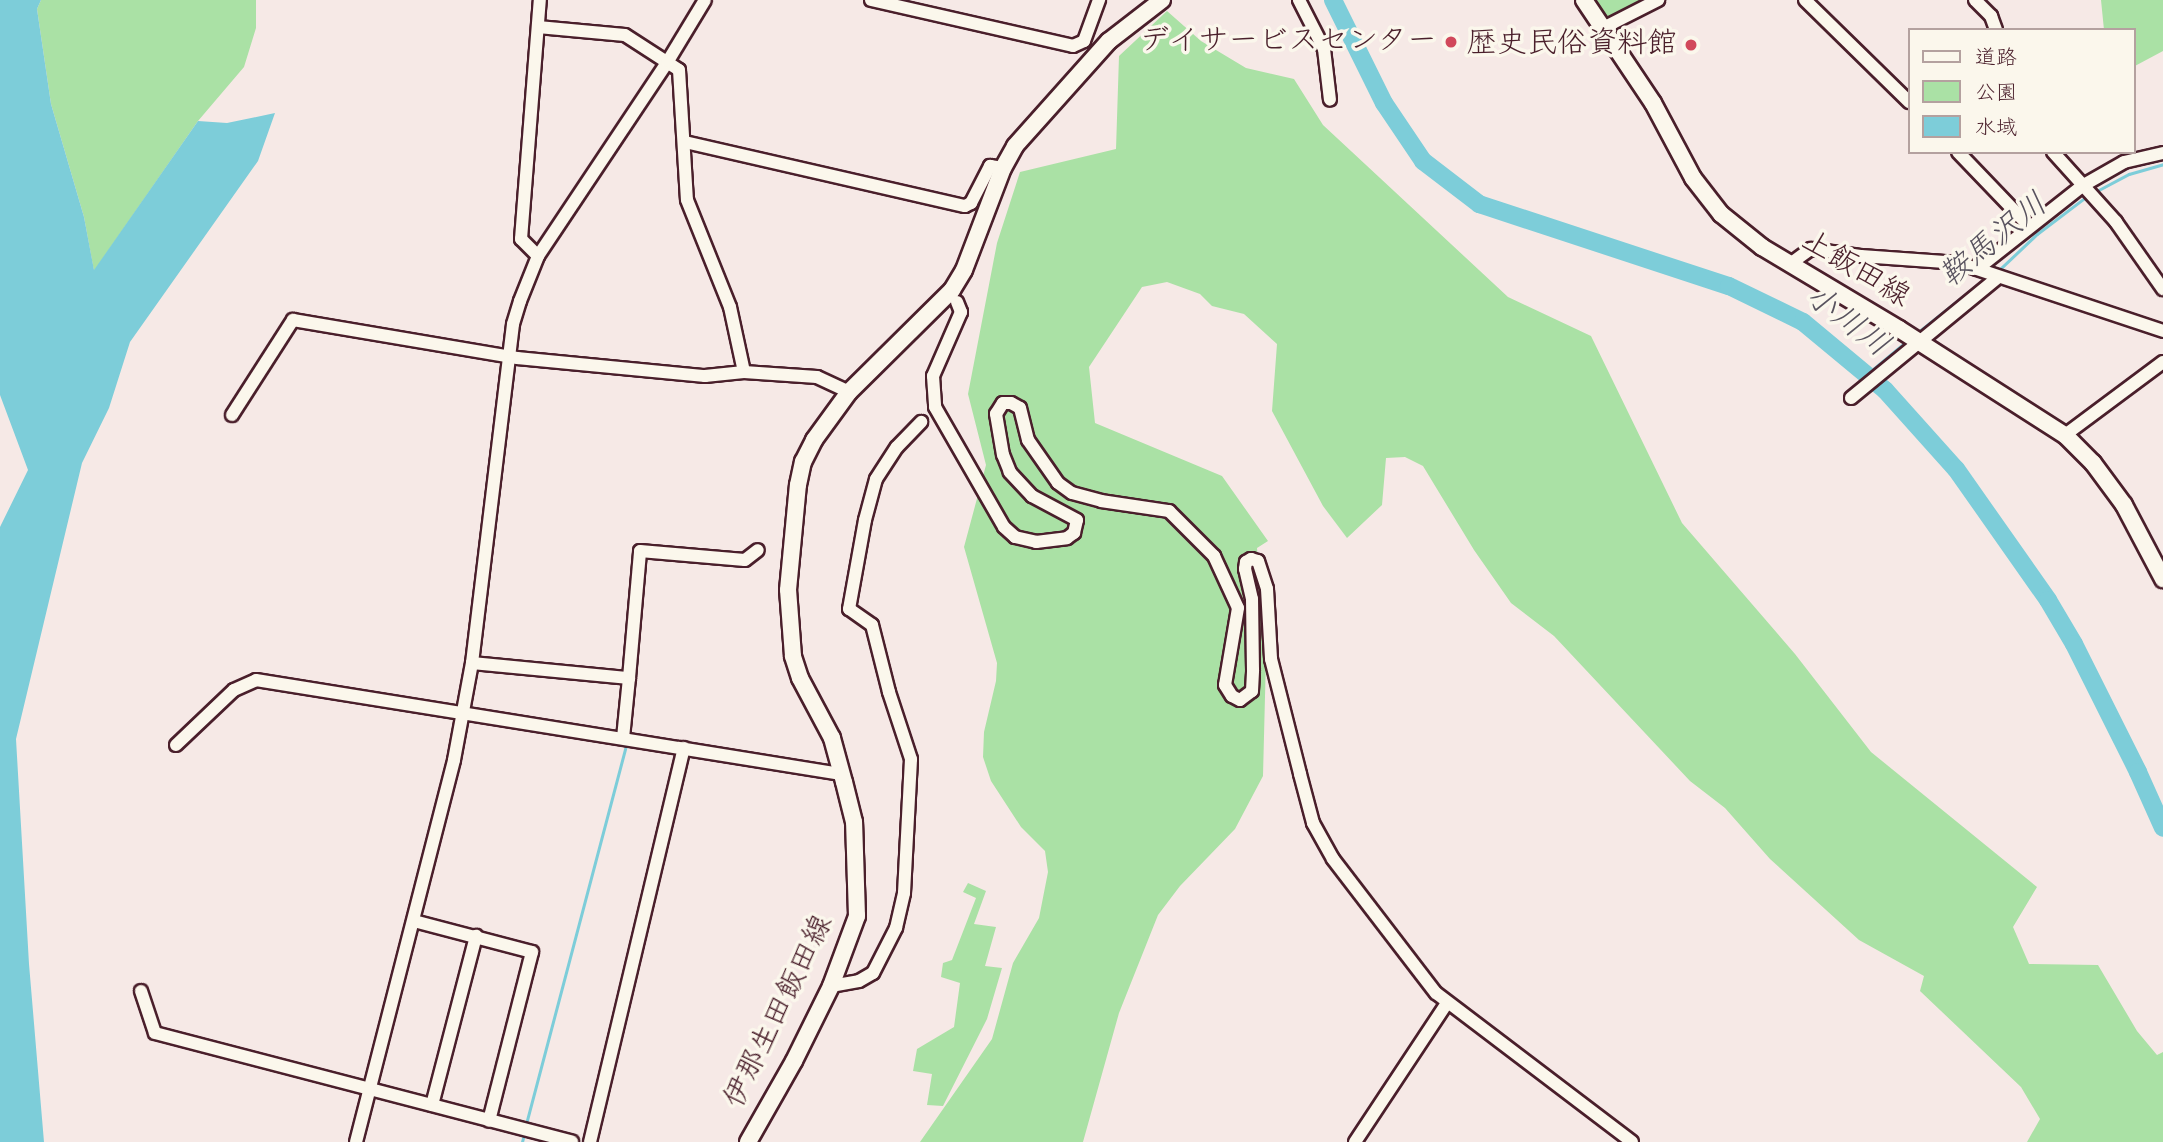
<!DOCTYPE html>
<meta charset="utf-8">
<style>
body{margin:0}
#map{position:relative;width:2163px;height:1142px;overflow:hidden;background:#f6e9e6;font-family:"Indie Flower","Klee One",sans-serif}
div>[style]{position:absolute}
.green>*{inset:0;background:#aae1a5}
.water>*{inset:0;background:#7dcdd9}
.stream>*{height:2.5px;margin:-1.25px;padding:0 1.25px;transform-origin:1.25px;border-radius:1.25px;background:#7dcdd9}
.river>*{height:18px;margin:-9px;padding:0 9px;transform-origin:9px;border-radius:9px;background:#7dcdd9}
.roads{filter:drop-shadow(2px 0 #4a1f2b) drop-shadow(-2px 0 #4a1f2b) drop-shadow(0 2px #4a1f2b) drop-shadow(0 -2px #4a1f2b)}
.minor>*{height:12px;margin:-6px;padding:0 6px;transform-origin:6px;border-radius:6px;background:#fbf7ec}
.major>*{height:16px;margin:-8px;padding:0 8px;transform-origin:8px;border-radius:8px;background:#fbf7ec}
.dots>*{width:19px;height:19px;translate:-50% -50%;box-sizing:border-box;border:4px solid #fbf7ec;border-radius:50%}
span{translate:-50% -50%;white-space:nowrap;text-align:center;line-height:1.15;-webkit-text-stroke:7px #fbf7ec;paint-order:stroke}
.poi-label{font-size:30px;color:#4a1f2b}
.right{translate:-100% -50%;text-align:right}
.street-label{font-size:30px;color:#4a1f2b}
.water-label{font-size:32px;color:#59535f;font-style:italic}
.legend{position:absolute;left:1908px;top:28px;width:228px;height:126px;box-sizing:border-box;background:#fbf7ec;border:2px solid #b4a19f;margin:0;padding:9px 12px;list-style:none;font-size:21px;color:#4a1f2b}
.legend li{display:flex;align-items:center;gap:14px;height:35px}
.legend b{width:35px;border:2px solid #b4a19f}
</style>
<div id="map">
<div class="green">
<i style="clip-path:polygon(41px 0,256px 0,256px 28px,244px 67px,198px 121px,94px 271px,84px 217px,51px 104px,37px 9px)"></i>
<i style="clip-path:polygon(1588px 0,1656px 0,1603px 28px)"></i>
<i style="clip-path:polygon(2101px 0,2163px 0,2163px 51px,2133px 67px,2133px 30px,2104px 30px)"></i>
<i style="clip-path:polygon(1167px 11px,1201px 41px,1246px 68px,1294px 79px,1323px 125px,1508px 297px,1591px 336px,1682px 523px,1795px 654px,1871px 752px,2037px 887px,2013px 927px,2029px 964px,2098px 965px,2137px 1031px,2157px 1055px,2163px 1052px,2163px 1142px,2027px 1142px,2040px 1119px,2021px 1087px,1920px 991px,1924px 976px,1859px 940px,1770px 859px,1725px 808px,1690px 781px,1554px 636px,1511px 603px,1474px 550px,1423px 466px,1405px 457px,1386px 458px,1382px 505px,1347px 538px,1323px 506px,1272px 411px,1277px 344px,1244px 314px,1212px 306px,1200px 294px,1167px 282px,1142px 287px,1089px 367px,1095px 423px,1222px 476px,1268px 541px,1257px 548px,1266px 657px,1263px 776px,1235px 829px,1180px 886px,1158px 915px,1119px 1013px,1083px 1142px,920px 1142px,992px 1039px,1013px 963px,1039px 918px,1048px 872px,1045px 851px,1021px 827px,991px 781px,983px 757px,984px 732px,996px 681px,997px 663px,964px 547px,986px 465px,968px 394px,997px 243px,1020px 172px,1116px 149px,1119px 56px)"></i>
<i style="clip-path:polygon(968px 883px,986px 891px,974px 924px,996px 927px,985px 966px,1002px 968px,987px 1019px,943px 1106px,927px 1105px,932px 1074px,913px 1071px,917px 1049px,954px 1027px,960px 983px,941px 977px,943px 963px,952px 960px,976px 898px,963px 892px)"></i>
</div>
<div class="water">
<i style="clip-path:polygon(0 0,41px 0,37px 9px,51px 104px,84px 217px,94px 270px,198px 121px,227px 123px,275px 113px,258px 161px,130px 342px,109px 408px,82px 463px,16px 739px,29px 964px,44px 1142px,0 1142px,0 527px,28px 470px,0 395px)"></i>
</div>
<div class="stream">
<i style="left:2095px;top:192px;width:38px;rotate:-28deg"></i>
<i style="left:2129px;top:174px;width:35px;rotate:-16deg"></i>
<i style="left:1998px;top:271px;width:54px;rotate:-43.5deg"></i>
<i style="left:2037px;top:234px;width:61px;rotate:-37.1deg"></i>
<i style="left:1917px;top:333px;width:88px;rotate:-38.6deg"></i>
<i style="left:1866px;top:375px;width:53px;rotate:-39.7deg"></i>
<i style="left:2160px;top:821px;width:3px"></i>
<i style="left:526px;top:1124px;width:392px;rotate:-75.2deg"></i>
<i style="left:522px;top:1142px;width:8px;rotate:-76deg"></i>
</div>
<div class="river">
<i style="left:1333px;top:0;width:115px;rotate:63.7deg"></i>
<i style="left:1384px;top:103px;width:70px;rotate:56.1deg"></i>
<i style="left:1423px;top:161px;width:71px;rotate:37.5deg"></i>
<i style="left:1479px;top:204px;width:263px;rotate:18.2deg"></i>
<i style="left:1729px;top:286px;width:82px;rotate:25.9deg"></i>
<i style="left:1803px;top:322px;width:107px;rotate:39.7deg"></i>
<i style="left:1885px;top:390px;width:106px;rotate:48.1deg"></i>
<i style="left:1956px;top:469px;width:160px;rotate:54.9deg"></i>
<i style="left:2048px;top:600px;width:51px;rotate:59.4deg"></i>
<i style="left:2074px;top:644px;width:143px;rotate:63.4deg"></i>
<i style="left:2138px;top:772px;width:61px;rotate:65.9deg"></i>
</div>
<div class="roads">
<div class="minor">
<i style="left:871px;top:0;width:207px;rotate:12.8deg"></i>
<i style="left:1073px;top:46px;width:12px;rotate:-24deg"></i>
<i style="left:1084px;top:41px;width:44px;rotate:-69.9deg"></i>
<i style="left:1299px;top:0;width:55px;rotate:63deg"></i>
<i style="left:1324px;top:49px;width:51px;rotate:83.3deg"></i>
<i style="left:1805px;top:0;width:146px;rotate:44.4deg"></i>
<i style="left:1975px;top:0;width:23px;rotate:45deg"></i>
<i style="left:1991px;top:16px;width:15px;rotate:70deg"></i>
<i style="left:538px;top:27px;width:87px;rotate:5.3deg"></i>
<i style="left:625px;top:35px;width:64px;rotate:32.9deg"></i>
<i style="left:679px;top:70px;width:130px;rotate:86.5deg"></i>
<i style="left:687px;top:200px;width:115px;rotate:68.1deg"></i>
<i style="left:730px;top:307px;width:66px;rotate:77.8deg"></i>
<i style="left:1603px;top:28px;width:62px;rotate:-27deg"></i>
<i style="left:685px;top:142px;width:287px;rotate:12.9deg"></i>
<i style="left:965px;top:206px;width:7px;rotate:-27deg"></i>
<i style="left:971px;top:203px;width:42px;rotate:-62.8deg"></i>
<i style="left:990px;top:166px;width:13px;rotate:9deg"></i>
<i style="left:1958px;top:152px;width:103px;rotate:46.2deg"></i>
<i style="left:2053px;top:152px;width:94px;rotate:48deg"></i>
<i style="left:2116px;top:222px;width:82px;rotate:55deg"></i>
<i style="left:538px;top:256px;width:24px;rotate:-135deg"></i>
<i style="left:521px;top:239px;width:240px;rotate:-85.5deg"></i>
<i style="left:1790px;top:264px;width:26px;rotate:-36deg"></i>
<i style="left:1811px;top:249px;width:50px;rotate:8deg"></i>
<i style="left:1861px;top:256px;width:98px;rotate:4.1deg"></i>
<i style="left:1959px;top:263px;width:215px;rotate:18.4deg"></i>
<i style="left:1977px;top:269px;width:134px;rotate:-38.3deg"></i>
<i style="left:2082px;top:186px;width:48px;rotate:-29.7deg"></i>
<i style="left:2124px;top:162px;width:40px;rotate:-13deg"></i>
<i style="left:957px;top:302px;width:11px;rotate:68deg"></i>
<i style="left:961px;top:312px;width:70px;rotate:113.6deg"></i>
<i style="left:933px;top:376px;width:31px;rotate:86deg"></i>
<i style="left:935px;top:407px;width:138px;rotate:60.1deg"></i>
<i style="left:1004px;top:527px;width:15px;rotate:42deg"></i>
<i style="left:1015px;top:537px;width:22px;rotate:13deg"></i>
<i style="left:1036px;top:542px;width:31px;rotate:-7deg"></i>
<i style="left:1067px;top:538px;width:9px;rotate:-36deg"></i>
<i style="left:1074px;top:533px;width:13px;rotate:-77deg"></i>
<i style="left:1077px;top:520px;width:51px;rotate:-151.9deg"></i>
<i style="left:1032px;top:496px;width:33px;rotate:-133deg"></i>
<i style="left:1010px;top:472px;width:18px;rotate:-112deg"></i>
<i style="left:1003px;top:455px;width:42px;rotate:-99.7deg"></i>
<i style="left:996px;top:414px;width:13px;rotate:-58deg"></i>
<i style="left:1003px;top:403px;width:8px"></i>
<i style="left:1011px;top:403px;width:10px;rotate:29deg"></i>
<i style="left:1020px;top:408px;width:33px;rotate:76deg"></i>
<i style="left:1028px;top:440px;width:52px;rotate:55.1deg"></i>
<i style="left:1058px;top:483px;width:17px;rotate:36deg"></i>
<i style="left:1072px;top:493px;width:30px;rotate:15deg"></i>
<i style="left:1101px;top:501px;width:69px;rotate:8.4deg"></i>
<i style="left:1169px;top:511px;width:64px;rotate:45deg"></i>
<i style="left:1214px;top:556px;width:57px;rotate:65.2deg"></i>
<i style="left:1238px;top:608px;width:78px;rotate:99.6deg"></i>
<i style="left:1225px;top:685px;width:13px;rotate:58deg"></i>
<i style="left:1232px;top:696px;width:9px;rotate:27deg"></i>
<i style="left:1240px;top:700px;width:15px;rotate:-37deg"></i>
<i style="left:1252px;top:691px;width:21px;rotate:-87deg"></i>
<i style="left:1253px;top:670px;width:71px;rotate:-90.8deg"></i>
<i style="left:1252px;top:599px;width:31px;rotate:-103deg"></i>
<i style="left:1245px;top:569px;width:7px;rotate:-82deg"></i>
<i style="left:1246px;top:562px;width:6px;rotate:-31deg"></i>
<i style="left:1251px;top:559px;width:7px;rotate:16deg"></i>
<i style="left:1258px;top:561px;width:29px;rotate:72deg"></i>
<i style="left:1267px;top:589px;width:70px;rotate:86.7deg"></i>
<i style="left:1271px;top:659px;width:119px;rotate:75.8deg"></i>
<i style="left:1300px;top:774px;width:51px;rotate:75.1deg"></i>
<i style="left:1313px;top:823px;width:41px;rotate:60.9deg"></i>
<i style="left:1333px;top:859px;width:169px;rotate:52.5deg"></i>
<i style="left:1436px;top:993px;width:246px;rotate:37.2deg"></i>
<i style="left:1851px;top:398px;width:189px;rotate:-39.4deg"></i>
<i style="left:232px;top:415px;width:113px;rotate:-57.3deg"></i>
<i style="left:293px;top:320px;width:227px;rotate:9.6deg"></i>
<i style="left:517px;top:358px;width:189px;rotate:5.5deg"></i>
<i style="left:705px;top:376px;width:39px;rotate:-6deg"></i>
<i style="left:744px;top:372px;width:73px;rotate:3.9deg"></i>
<i style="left:817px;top:377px;width:35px;rotate:25deg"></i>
<i style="left:2065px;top:435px;width:122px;rotate:-36.7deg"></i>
<i style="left:472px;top:663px;width:158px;rotate:5.5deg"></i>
<i style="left:629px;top:678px;width:60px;rotate:95.7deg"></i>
<i style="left:629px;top:678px;width:127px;rotate:-85deg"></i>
<i style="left:640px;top:551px;width:105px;rotate:4.9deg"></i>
<i style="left:745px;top:560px;width:16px;rotate:-38deg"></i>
<i style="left:176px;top:745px;width:80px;rotate:-43.5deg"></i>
<i style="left:234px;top:690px;width:24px;rotate:-24deg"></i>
<i style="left:256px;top:680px;width:593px;rotate:9.13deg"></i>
<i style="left:414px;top:921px;width:122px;rotate:14.7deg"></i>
<i style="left:532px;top:952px;width:174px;rotate:104.3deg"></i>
<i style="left:831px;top:986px;width:28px;rotate:-10deg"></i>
<i style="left:859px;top:981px;width:16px;rotate:-30deg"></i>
<i style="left:873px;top:973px;width:51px;rotate:-62.9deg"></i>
<i style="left:896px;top:928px;width:36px;rotate:-77deg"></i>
<i style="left:904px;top:893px;width:134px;rotate:-87deg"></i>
<i style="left:911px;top:759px;width:71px;rotate:-108.2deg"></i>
<i style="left:889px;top:692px;width:69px;rotate:-104.2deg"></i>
<i style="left:872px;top:625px;width:28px;rotate:-145deg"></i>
<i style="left:849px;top:609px;width:90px;rotate:-79.8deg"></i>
<i style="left:865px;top:520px;width:42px;rotate:-75deg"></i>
<i style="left:876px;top:479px;width:38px;rotate:-57deg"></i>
<i style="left:897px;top:447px;width:35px;rotate:-46deg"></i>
<i style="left:141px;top:991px;width:44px;rotate:71.6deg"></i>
<i style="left:155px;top:1033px;width:431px;rotate:14.6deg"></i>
<i style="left:432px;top:1105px;width:175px;rotate:-75.4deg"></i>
<i style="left:356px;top:1142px;width:394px;rotate:-75.6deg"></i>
<i style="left:454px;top:760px;width:99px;rotate:-79.5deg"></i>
<i style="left:472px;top:663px;width:341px;rotate:-83.1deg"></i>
<i style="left:513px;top:324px;width:24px;rotate:-73deg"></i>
<i style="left:520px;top:301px;width:48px;rotate:-68.2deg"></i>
<i style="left:538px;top:256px;width:234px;rotate:-56.3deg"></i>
<i style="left:668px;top:61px;width:71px;rotate:-58.8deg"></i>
<i style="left:590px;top:1142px;width:405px;rotate:-76.6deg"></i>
<i style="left:1355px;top:1142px;width:167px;rotate:-56.5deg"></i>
</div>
<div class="major">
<i style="left:1584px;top:0;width:124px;rotate:56.2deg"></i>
<i style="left:1653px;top:103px;width:85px;rotate:61.9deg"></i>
<i style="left:1693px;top:178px;width:46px;rotate:52.1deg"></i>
<i style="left:1721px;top:214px;width:53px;rotate:38.8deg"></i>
<i style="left:1762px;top:247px;width:160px;rotate:30.9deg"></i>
<i style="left:1899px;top:329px;width:197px;rotate:32.6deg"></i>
<i style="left:2065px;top:435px;width:40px;rotate:45deg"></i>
<i style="left:2093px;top:463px;width:52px;rotate:53.6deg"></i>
<i style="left:2124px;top:505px;width:84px;rotate:62.2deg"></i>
<i style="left:748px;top:1142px;width:93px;rotate:-60.4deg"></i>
<i style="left:794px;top:1061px;width:84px;rotate:-63.7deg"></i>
<i style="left:831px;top:986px;width:75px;rotate:-69.6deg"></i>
<i style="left:857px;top:916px;width:94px;rotate:-91.8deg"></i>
<i style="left:854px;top:822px;width:41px;rotate:-104deg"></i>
<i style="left:844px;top:782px;width:46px;rotate:-105.3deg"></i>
<i style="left:832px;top:738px;width:68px;rotate:-118.1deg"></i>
<i style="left:800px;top:678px;width:23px;rotate:-108deg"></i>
<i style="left:793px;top:656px;width:66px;rotate:-94.3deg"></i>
<i style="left:788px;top:590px;width:105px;rotate:-84.6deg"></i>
<i style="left:798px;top:485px;width:24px;rotate:-78deg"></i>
<i style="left:803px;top:462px;width:25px;rotate:-63deg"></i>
<i style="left:814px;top:440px;width:59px;rotate:-53.9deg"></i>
<i style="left:849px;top:392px;width:145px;rotate:-44.7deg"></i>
<i style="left:952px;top:290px;width:23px;rotate:-59deg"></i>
<i style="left:964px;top:270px;width:109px;rotate:-69.1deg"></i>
<i style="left:1003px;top:168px;width:25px;rotate:-61deg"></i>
<i style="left:1015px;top:146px;width:141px;rotate:-48.2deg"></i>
<i style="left:1109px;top:41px;width:67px;rotate:-37.7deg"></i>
</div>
</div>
<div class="dots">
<i style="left:1451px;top:42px;background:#d1495b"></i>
<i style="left:1691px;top:45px;background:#d1495b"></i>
</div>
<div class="poi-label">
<span class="right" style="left:1437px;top:42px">デイサービスセンター</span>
<span class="right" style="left:1677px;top:45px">歴史民俗資料館</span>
</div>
<div class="street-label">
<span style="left:1855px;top:270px;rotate:31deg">上飯田線</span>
<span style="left:780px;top:1012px;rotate:-64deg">伊那生田飯田線</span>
</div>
<div class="water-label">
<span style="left:1995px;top:242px;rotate:-39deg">鞍馬沢川</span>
<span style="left:1846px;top:323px;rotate:37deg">小川川</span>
</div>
<ul class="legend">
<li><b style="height:9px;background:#fbf7ec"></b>道路</li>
<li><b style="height:19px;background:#aae1a5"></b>公園</li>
<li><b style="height:19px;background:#7dcdd9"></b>水域</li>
</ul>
</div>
